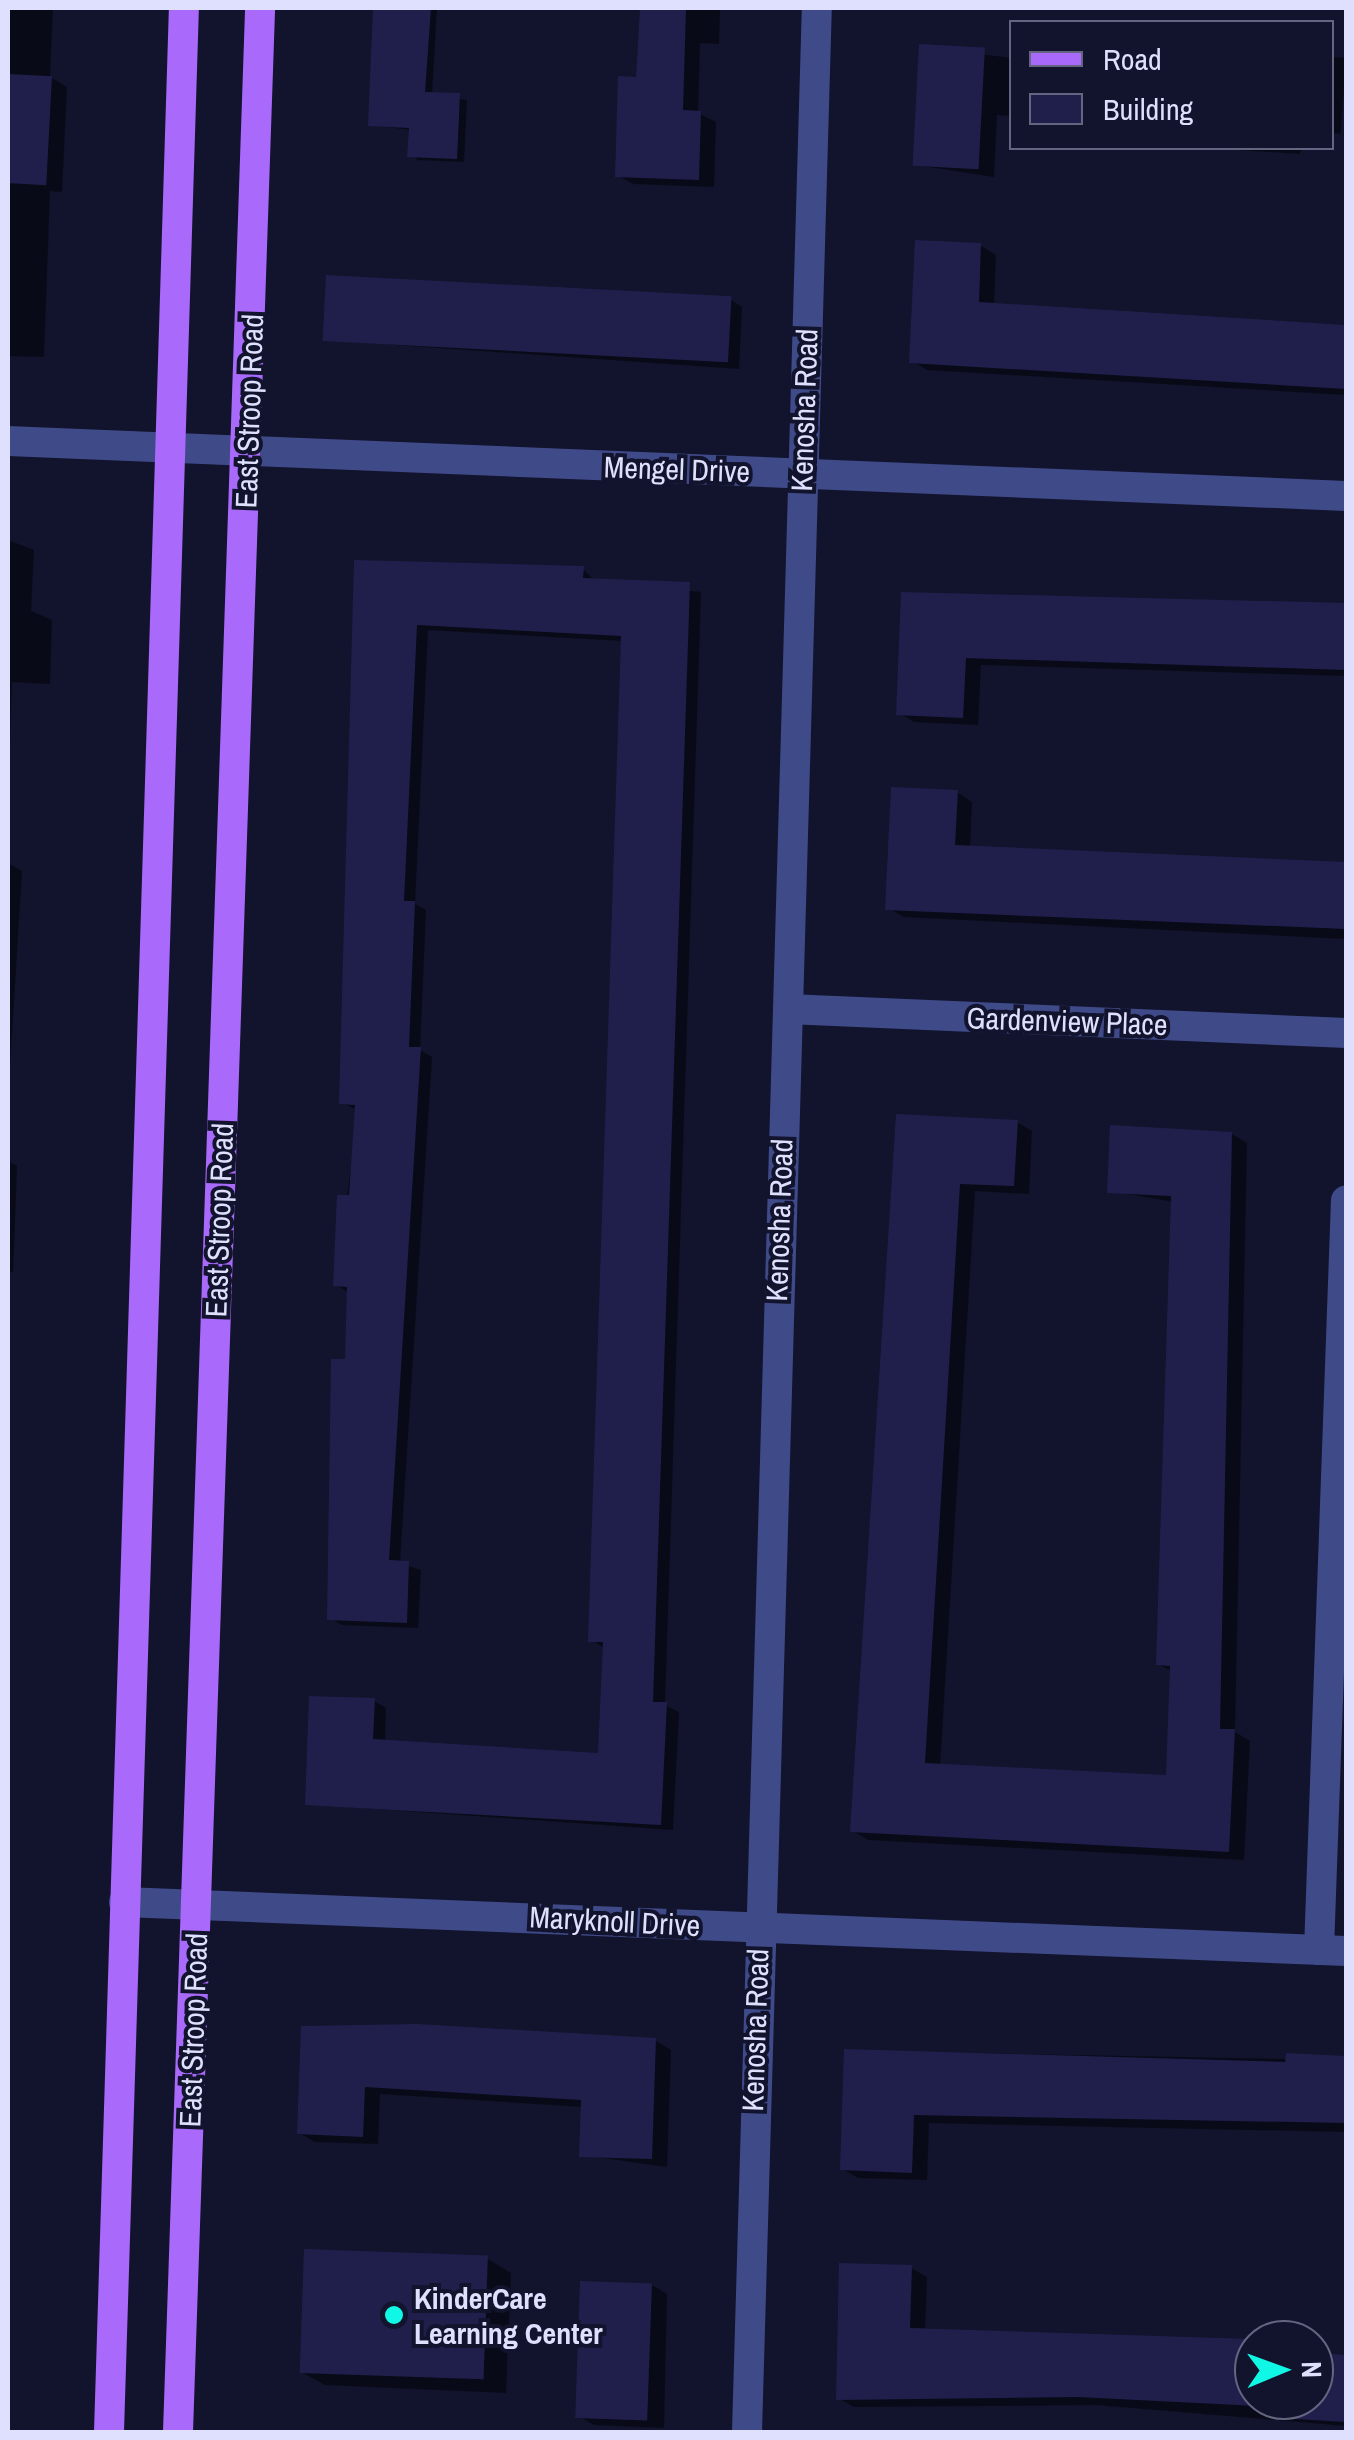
<!DOCTYPE html>
<style>
body{margin:0}
#map{position:relative;width:1354px;height:2440px;overflow:hidden;background:#12132c;font-family:"Archivo Narrow",sans-serif}
div>[style]{position:absolute}
.shadow>*{inset:0;background:#0007;transform-origin:0 0}
.building>*{inset:0;background:#201f4c;transform-origin:0 0}
.minor>*{height:30px;margin:-15px;padding:0 15px;transform-origin:15px;border-radius:15px;background:#3f4a89}
.major>*{height:30px;margin:-15px;padding:0 15px;transform-origin:15px;border-radius:15px;background:#a969fb}
.dots>*{width:28px;height:28px;translate:-50% -50%;box-sizing:border-box;border:5px solid #12132c;border-radius:50%}
span{translate:-50% -50%;white-space:nowrap;text-align:center;line-height:1.15;-webkit-text-stroke:8px #12132c;paint-order:stroke}
.street-label{font-size:30px;color:#dee0fe}
.poi-label{font-size:30px;color:#dee0fe;font-weight:700}
.left{translate:0 -50%;text-align:left}
.frame{position:absolute;inset:0;border:10px solid #dee0fe;pointer-events:none}
.legend{position:absolute;left:1009px;top:20px;width:325px;height:130px;box-sizing:border-box;background:#12132c;border:2px solid #646580;margin:0;padding:12px 18px;list-style:none;font-size:30px;color:#dee0fe}
.legend li{display:flex;align-items:center;gap:20px;height:50px}
.legend b{width:50px;border:2px solid #646580}
.north{position:absolute;left:1234px;top:2320px;width:100px;height:100px;box-sizing:border-box;background:#12132c;border:2px solid #646580;border-radius:50%;rotate:89deg;font-size:28px;font-weight:700;line-height:40px;text-align:center;color:#dee0fe}
.north::after{content:'';display:block;margin:auto;width:35px;height:45px;background:#10f8e5;clip-path:polygon(50% 0,100% 100%,50% 72%,0 100%)}
</style>
<div id="map">
<div class="shadow">
<i style="clip-path:polygon(8px 8px,53px 8px,50px 77px,67px 87px,62px 192px,50px 191px,44px 357px,8px 356px)"></i>
<i style="clip-path:polygon(373px 8px,437px 8px,432px 95px,467px 100px,464px 162px,417px 160px,411px 130px,371px 125px)"></i>
<i style="clip-path:polygon(642px 8px,720px 8px,719px 44px,700px 43px,698px 113px,716px 122px,714px 187px,633px 184px,617px 175px,638px 80px)"></i>
<i style="clip-path:polygon(921px 47px,1012px 58px,1012px 116px,997px 115px,994px 177px,916px 165px)"></i>
<i style="left:1332px;top:57px;width:14px;height:76px;rotate:4deg"></i>
<i style="clip-path:polygon(1208px 148px,1301px 148px,1300px 154px)"></i>
<i style="clip-path:polygon(981px 246px,996px 255px,994px 305px,1346px 325px,1346px 395px,927px 370px,912px 361px)"></i>
<i style="clip-path:polygon(730px 299px,742px 307px,739px 369px,325px 340px)"></i>
<i style="clip-path:polygon(8px 540px,34px 550px,31px 611px,52px 620px,50px 684px,12px 682px,8px 814px)"></i>
<i style="clip-path:polygon(357px 562px,583px 569px,595px 581px,701px 592px,665px 1705px,679px 1712px,673px 1830px,307px 1804px,374px 1701px,386px 1708px,385px 1742px,600px 1755px,603px 1647px,591px 1640px,623px 641px,428px 630px,415px 904px,426px 910px,420px 1050px,432px 1057px,400px 1563px,421px 1570px,418px 1628px,342px 1625px,330px 1618px,347px 1362px,348px 1292px,336px 1285px,358px 1110px,342px 1103px)"></i>
<i style="clip-path:polygon(904px 595px,1346px 605px,1346px 676px,981px 665px,978px 725px,914px 722px,899px 713px)"></i>
<i style="clip-path:polygon(957px 792px,972px 802px,970px 849px,1346px 867px,1346px 939px,904px 917px,888px 908px)"></i>
<i style="clip-path:polygon(8px 863px,22px 871px,8px 1099px)"></i>
<i style="clip-path:polygon(898px 1116px,1017px 1122px,1032px 1131px,1029px 1194px,975px 1191px,940px 1767px,1168px 1778px,1173px 1672px,1158px 1664px,1174px 1202px,1110px 1191px,1232px 1134px,1247px 1143px,1235px 1732px,1250px 1741px,1244px 1860px,868px 1840px,853px 1831px)"></i>
<i style="clip-path:polygon(8px 1161px,17px 1166px,13px 1272px,8px 1271px)"></i>
<i style="clip-path:polygon(303px 2028px,656px 2041px,671px 2050px,667px 2167px,581px 2155px,583px 2107px,380px 2094px,378px 2144px,315px 2142px,299px 2133px)"></i>
<i style="clip-path:polygon(847px 2051px,1346px 2060px,1346px 2132px,929px 2123px,927px 2180px,858px 2178px,842px 2169px)"></i>
<i style="clip-path:polygon(488px 2259px,511px 2273px,506px 2393px,325px 2385px,301px 2372px)"></i>
<i style="clip-path:polygon(911px 2268px,927px 2277px,925px 2331px,1251px 2341px,1254px 2400px,1314px 2400px,1314px 2356px,1346px 2357px,1346px 2426px,1096px 2405px,854px 2407px,838px 2398px)"></i>
<i style="clip-path:polygon(652px 2285px,667px 2294px,664px 2428px,594px 2425px,578px 2416px)"></i>
</div>
<div class="building">
<i style="clip-path:polygon(373px 8px,431px 8px,425px 92px,460px 93px,457px 159px,407px 157px,409px 128px,368px 126px)"></i>
<i style="clip-path:polygon(640px 8px,686px 8px,683px 110px,701px 111px,699px 180px,615px 177px,618px 76px,636px 77px)"></i>
<i style="left:919px;top:44px;width:66px;height:122px;rotate:3deg"></i>
<i style="left:8px;top:74px;width:44px;height:109px;rotate:3deg"></i>
<i style="clip-path:polygon(915px 240px,981px 243px,979px 302px,1346px 325px,1346px 389px,909px 363px)"></i>
<i style="left:326px;top:275px;width:406px;height:66px;rotate:3deg"></i>
<i style="clip-path:polygon(354px 560px,584px 566px,583px 578px,690px 582px,653px 1702px,667px 1702px,661px 1825px,305px 1805px,309px 1696px,375px 1698px,373px 1739px,598px 1753px,603px 1642px,588px 1642px,621px 636px,417px 625px,404px 901px,415px 901px,409px 1047px,421px 1047px,389px 1560px,409px 1561px,407px 1623px,327px 1620px,331px 1359px,345px 1359px,347px 1287px,333px 1286px,337px 1195px,349px 1195px,355px 1105px,339px 1104px)"></i>
<i style="clip-path:polygon(901px 592px,1346px 603px,1346px 670px,966px 658px,963px 718px,896px 715px)"></i>
<i style="clip-path:polygon(891px 787px,958px 790px,955px 845px,1346px 862px,1346px 929px,885px 910px)"></i>
<i style="clip-path:polygon(896px 1114px,1018px 1120px,1014px 1186px,960px 1184px,925px 1763px,1166px 1775px,1170px 1666px,1156px 1665px,1171px 1196px,1107px 1193px,1110px 1125px,1232px 1132px,1220px 1729px,1235px 1729px,1229px 1852px,850px 1832px)"></i>
<i style="clip-path:polygon(417px 2024px,656px 2038px,652px 2159px,579px 2157px,581px 2100px,365px 2087px,363px 2137px,297px 2134px,301px 2026px)"></i>
<i style="clip-path:polygon(844px 2049px,1285px 2062px,1286px 2053px,1346px 2056px,1346px 2123px,914px 2115px,912px 2173px,840px 2170px)"></i>
<i style="left:304px;top:2249px;width:184px;height:124px;rotate:2deg"></i>
<i style="clip-path:polygon(839px 2263px,912px 2265px,910px 2328px,1252px 2339px,1254px 2400px,1314px 2400px,1314px 2353px,1346px 2355px,1346px 2422px,1279px 2418px,1279px 2407px,1078px 2397px,836px 2400px)"></i>
<i style="left:580px;top:2281px;width:72px;height:137px;rotate:2deg"></i>
</div>
<div class="minor">
<i style="left:8px;top:441px;width:1339px;rotate:2.35deg"></i>
<i style="left:788px;top:1009px;width:559px;rotate:2.46deg"></i>
<i style="left:124px;top:1902px;width:1223px;rotate:2.3deg"></i>
<i style="left:1319px;top:1950px;width:750px;rotate:-87.94deg"></i>
<i style="left:747px;top:2432px;width:2425px;rotate:-88.35deg"></i>
</div>
<div class="major">
<i style="left:109px;top:2432px;width:2425px;rotate:-88.23deg"></i>
<i style="left:178px;top:2432px;width:2425px;rotate:-88.06deg"></i>
</div>
<div class="dots">
<i style="left:394px;top:2315px;background:#10f8e5"></i>
</div>
<div class="street-label">
<span style="left:804px;top:410px;rotate:-88deg">Kenosha Road</span>
<span style="left:249px;top:411px;rotate:-88deg">East Stroop Road</span>
<span style="left:677px;top:469px;rotate:2deg">Mengel Drive</span>
<span style="left:1067px;top:1021px;rotate:2deg">Gardenview Place</span>
<span style="left:219px;top:1220px;rotate:-88deg">East Stroop Road</span>
<span style="left:779px;top:1220px;rotate:-88deg">Kenosha Road</span>
<span style="left:615px;top:1921px;rotate:3deg">Maryknoll Drive</span>
<span style="left:193px;top:2030px;rotate:-88deg">East Stroop Road</span>
<span style="left:755px;top:2030px;rotate:-88deg">Kenosha Road</span>
</div>
<div class="poi-label">
<span class="left" style="left:414px;top:2315px">KinderCare<br>Learning Center</span>
</div>
<div class="frame"></div>
<ul class="legend">
<li><b style="height:12px;background:#a969fb"></b>Road</li>
<li><b style="height:28px;background:#201f4c"></b>Building</li>
</ul>
<div class="north">N</div>
</div>
